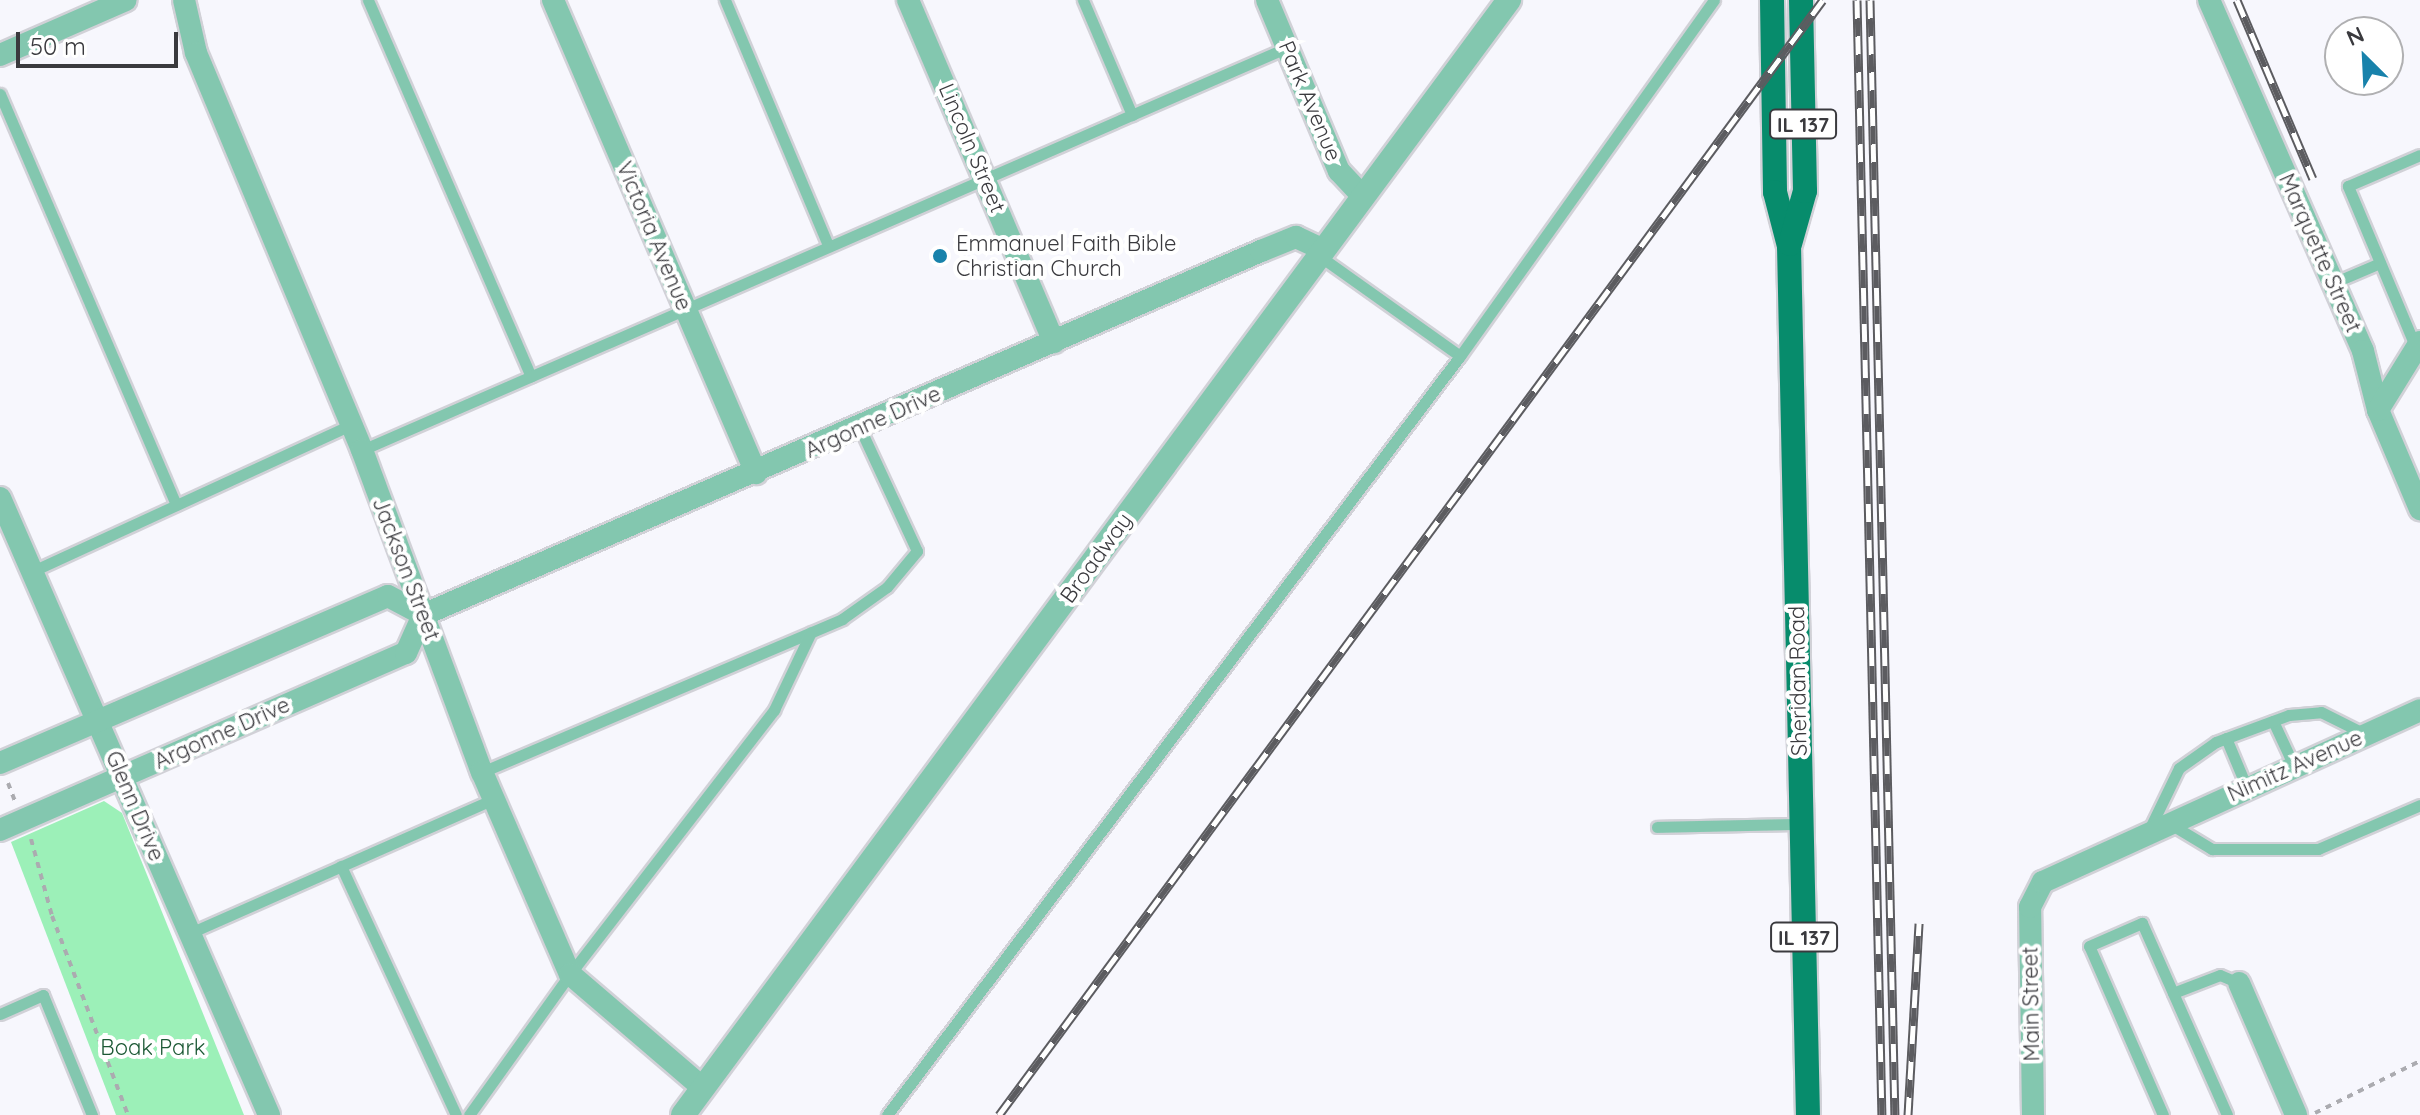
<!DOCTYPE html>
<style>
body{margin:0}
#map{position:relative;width:2420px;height:1115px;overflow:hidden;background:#f7f7fd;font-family:Quicksand,sans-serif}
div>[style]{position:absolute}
.green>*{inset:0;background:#9cf0b8}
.path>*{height:4px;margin-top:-2px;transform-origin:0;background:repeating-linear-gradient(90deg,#ababb0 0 6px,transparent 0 12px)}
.roads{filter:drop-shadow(2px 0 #d1d1d7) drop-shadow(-2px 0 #d1d1d7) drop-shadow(0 2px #d1d1d7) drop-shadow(0 -2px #d1d1d7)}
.service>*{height:11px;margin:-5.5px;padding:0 5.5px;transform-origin:5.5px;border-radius:5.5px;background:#83c7af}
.minor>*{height:22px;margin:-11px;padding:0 11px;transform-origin:11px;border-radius:11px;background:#83c7af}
.tertiary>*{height:24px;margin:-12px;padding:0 12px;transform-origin:12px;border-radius:12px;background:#83c7af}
.trunk>*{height:24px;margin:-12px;padding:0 12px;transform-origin:12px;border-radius:12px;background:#078c6c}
.rail>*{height:9px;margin-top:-4.5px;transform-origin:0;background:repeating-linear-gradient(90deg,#fff 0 18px,#5c5c60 0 36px);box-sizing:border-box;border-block:2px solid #5c5c60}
.dots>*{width:22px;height:22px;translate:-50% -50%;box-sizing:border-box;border:4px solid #fff;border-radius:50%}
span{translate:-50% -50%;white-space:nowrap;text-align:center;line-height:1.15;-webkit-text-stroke:8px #fff;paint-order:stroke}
.shield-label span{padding:2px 6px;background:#fff;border:2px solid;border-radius:6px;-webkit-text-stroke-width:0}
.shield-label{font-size:20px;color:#3a3a3e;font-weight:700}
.street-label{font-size:22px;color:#3a3a3e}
.poi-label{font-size:22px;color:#3a3a3e}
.left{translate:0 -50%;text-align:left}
.park-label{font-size:22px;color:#1c5935}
.north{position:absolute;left:2324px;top:16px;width:80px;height:80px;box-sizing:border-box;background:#fff;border:2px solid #b0b0b2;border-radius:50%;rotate:336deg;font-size:22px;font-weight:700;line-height:32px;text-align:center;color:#3a3a3e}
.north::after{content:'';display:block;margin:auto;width:28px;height:36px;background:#1882ab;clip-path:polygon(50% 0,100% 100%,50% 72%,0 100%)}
.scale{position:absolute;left:16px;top:32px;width:162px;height:36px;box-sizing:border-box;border:4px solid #3a3a3e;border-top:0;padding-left:10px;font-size:24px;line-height:28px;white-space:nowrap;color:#3a3a3e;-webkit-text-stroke:6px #fff;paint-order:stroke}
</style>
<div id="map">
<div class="green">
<i style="clip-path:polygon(104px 801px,122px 813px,244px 1115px,116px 1115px,11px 842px)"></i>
</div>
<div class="path">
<i style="left:8px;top:783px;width:19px;rotate:69deg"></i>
<i style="left:31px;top:839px;width:80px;rotate:74.7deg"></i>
<i style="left:52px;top:916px;width:213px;rotate:69.1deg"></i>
<i style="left:2315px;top:1113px;width:117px;rotate:-26.3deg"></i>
</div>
<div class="roads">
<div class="service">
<i style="left:368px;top:0;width:410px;rotate:66.6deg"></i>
<i style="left:725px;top:0;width:266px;rotate:67.2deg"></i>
<i style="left:1083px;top:0;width:125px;rotate:66.9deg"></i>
<i style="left:0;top:94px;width:447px;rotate:66.8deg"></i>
<i style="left:1318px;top:255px;width:174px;rotate:35.4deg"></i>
<i style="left:2333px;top:283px;width:51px;rotate:-23.1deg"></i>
<i style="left:2416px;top:348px;width:176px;rotate:-112.8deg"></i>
<i style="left:2348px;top:186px;width:78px;rotate:-23.3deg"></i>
<i style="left:362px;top:450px;width:1010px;rotate:-23.52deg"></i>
<i style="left:33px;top:571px;width:350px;rotate:-24.7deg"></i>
<i style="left:2273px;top:721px;width:50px;rotate:65deg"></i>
<i style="left:2226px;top:738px;width:54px;rotate:67.2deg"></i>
<i style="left:482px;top:772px;width:391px;rotate:-23deg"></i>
<i style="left:842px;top:619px;width:55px;rotate:-35.4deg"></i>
<i style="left:887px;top:587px;width:47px;rotate:-50.2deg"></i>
<i style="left:917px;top:551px;width:136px;rotate:-114.9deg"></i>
<i style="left:2172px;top:825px;width:47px;rotate:31deg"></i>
<i style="left:2212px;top:849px;width:106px"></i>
<i style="left:2318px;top:849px;width:111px;rotate:-23.3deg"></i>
<i style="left:1657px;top:827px;width:144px;rotate:-1.2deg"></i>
<i style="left:2148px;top:832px;width:71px;rotate:-64.2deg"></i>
<i style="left:2179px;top:768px;width:45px;rotate:-35.1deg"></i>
<i style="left:2216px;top:742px;width:78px;rotate:-20.3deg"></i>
<i style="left:2289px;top:715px;width:32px;rotate:-5deg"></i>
<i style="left:2321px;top:712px;width:49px;rotate:26.6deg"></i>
<i style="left:341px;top:866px;width:274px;rotate:65.2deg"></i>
<i style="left:190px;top:933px;width:332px;rotate:-23.8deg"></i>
<i style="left:2173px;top:993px;width:50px;rotate:-21deg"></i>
<i style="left:2220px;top:975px;width:21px;rotate:23deg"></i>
<i style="left:0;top:1014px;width:47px;rotate:-23.8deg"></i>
<i style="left:43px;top:995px;width:130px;rotate:67.8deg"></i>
<i style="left:469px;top:1115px;width:173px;rotate:-54.4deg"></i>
<i style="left:570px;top:974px;width:334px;rotate:-52.3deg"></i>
<i style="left:774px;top:710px;width:86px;rotate:-64.6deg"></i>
<i style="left:887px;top:1115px;width:951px;rotate:-52.95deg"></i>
<i style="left:1460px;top:356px;width:437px;rotate:-54.5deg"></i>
<i style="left:2163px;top:1115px;width:184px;rotate:-113.6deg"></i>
<i style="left:2089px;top:946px;width:58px;rotate:-23.5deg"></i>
<i style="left:2142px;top:923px;width:210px;rotate:66.1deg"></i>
</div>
<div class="minor">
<i style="left:184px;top:0;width:54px;rotate:77.2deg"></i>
<i style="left:196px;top:53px;width:430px;rotate:67.3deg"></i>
<i style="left:362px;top:450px;width:344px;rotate:69.6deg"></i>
<i style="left:482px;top:772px;width:220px;rotate:66.5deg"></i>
<i style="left:570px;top:974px;width:175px;rotate:40.6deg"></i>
<i style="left:553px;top:0;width:515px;rotate:66.77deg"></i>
<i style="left:908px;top:0;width:372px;rotate:66.9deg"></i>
<i style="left:1267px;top:0;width:186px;rotate:67.2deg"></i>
<i style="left:1339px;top:171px;width:34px;rotate:47deg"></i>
<i style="left:2209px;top:0;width:383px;rotate:66.3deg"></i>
<i style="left:2363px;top:351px;width:61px;rotate:75.7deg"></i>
<i style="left:2378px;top:410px;width:108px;rotate:67deg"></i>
<i style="left:0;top:55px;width:137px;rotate:-23.6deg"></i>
<i style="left:2378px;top:410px;width:80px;rotate:-58.3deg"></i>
<i style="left:0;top:498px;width:673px;rotate:66.44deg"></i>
<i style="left:0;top:763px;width:422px;rotate:-23.3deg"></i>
<i style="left:388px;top:596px;width:40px;rotate:28deg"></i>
<i style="left:0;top:830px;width:443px;rotate:-23.6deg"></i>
<i style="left:406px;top:653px;width:42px;rotate:-65.9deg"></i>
<i style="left:423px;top:615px;width:914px;rotate:-23.48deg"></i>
<i style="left:1261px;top:251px;width:38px;rotate:-22deg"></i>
<i style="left:1296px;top:237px;width:29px;rotate:25deg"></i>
<i style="left:2239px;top:983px;width:144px;rotate:66.6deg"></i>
<i style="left:2033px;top:1115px;width:208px;rotate:-90.8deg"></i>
<i style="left:2030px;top:907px;width:28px;rotate:-63deg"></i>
<i style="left:2043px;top:882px;width:414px;rotate:-24.5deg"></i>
</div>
<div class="tertiary">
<i style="left:683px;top:1115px;width:1388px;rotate:-53.47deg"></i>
</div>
<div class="trunk">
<i style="left:1772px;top:0;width:192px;rotate:89.1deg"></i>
<i style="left:1775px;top:192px;width:56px;rotate:75.5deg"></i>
<i style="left:1789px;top:246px;width:869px;rotate:88.75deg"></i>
<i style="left:1790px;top:244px;width:55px;rotate:-74.2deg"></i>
<i style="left:1805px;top:191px;width:191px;rotate:-91.2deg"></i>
</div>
</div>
<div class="rail">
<i style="left:1857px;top:0;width:1115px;rotate:88.72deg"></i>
<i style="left:1870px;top:0;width:1115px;rotate:88.72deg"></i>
<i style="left:2237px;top:0;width:194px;rotate:67deg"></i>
<i style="left:999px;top:1115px;width:1386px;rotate:-53.54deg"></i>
<i style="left:1908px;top:1115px;width:192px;rotate:-86.7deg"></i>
</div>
<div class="dots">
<i style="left:940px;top:256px;background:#1882ab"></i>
</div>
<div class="shield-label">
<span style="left:1803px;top:124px">IL 137</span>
<span style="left:1804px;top:937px">IL 137</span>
</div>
<div class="street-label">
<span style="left:1310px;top:101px;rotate:67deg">Park Avenue</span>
<span style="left:972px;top:148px;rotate:67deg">Lincoln Street</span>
<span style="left:654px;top:236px;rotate:67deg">Victoria Avenue</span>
<span style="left:2320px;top:253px;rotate:66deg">Marquette Street</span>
<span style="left:873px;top:422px;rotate:-24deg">Argonne Drive</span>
<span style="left:1096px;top:558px;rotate:-54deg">Broadway</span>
<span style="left:406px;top:569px;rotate:69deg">Jackson Street</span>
<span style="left:1798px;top:681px;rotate:-91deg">Sheridan Road</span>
<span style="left:222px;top:733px;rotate:-24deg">Argonne Drive</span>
<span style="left:2295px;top:766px;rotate:-24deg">Nimitz Avenue</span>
<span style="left:135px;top:806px;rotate:67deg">Glenn Drive</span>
<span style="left:2031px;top:1004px;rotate:-91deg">Main Street</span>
</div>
<div class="poi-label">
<span class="left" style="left:956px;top:256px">Emmanuel Faith Bible<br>Christian Church</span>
</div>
<div class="park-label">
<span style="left:153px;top:1048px">Boak Park</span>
</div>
<div class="north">N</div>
<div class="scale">50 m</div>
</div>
